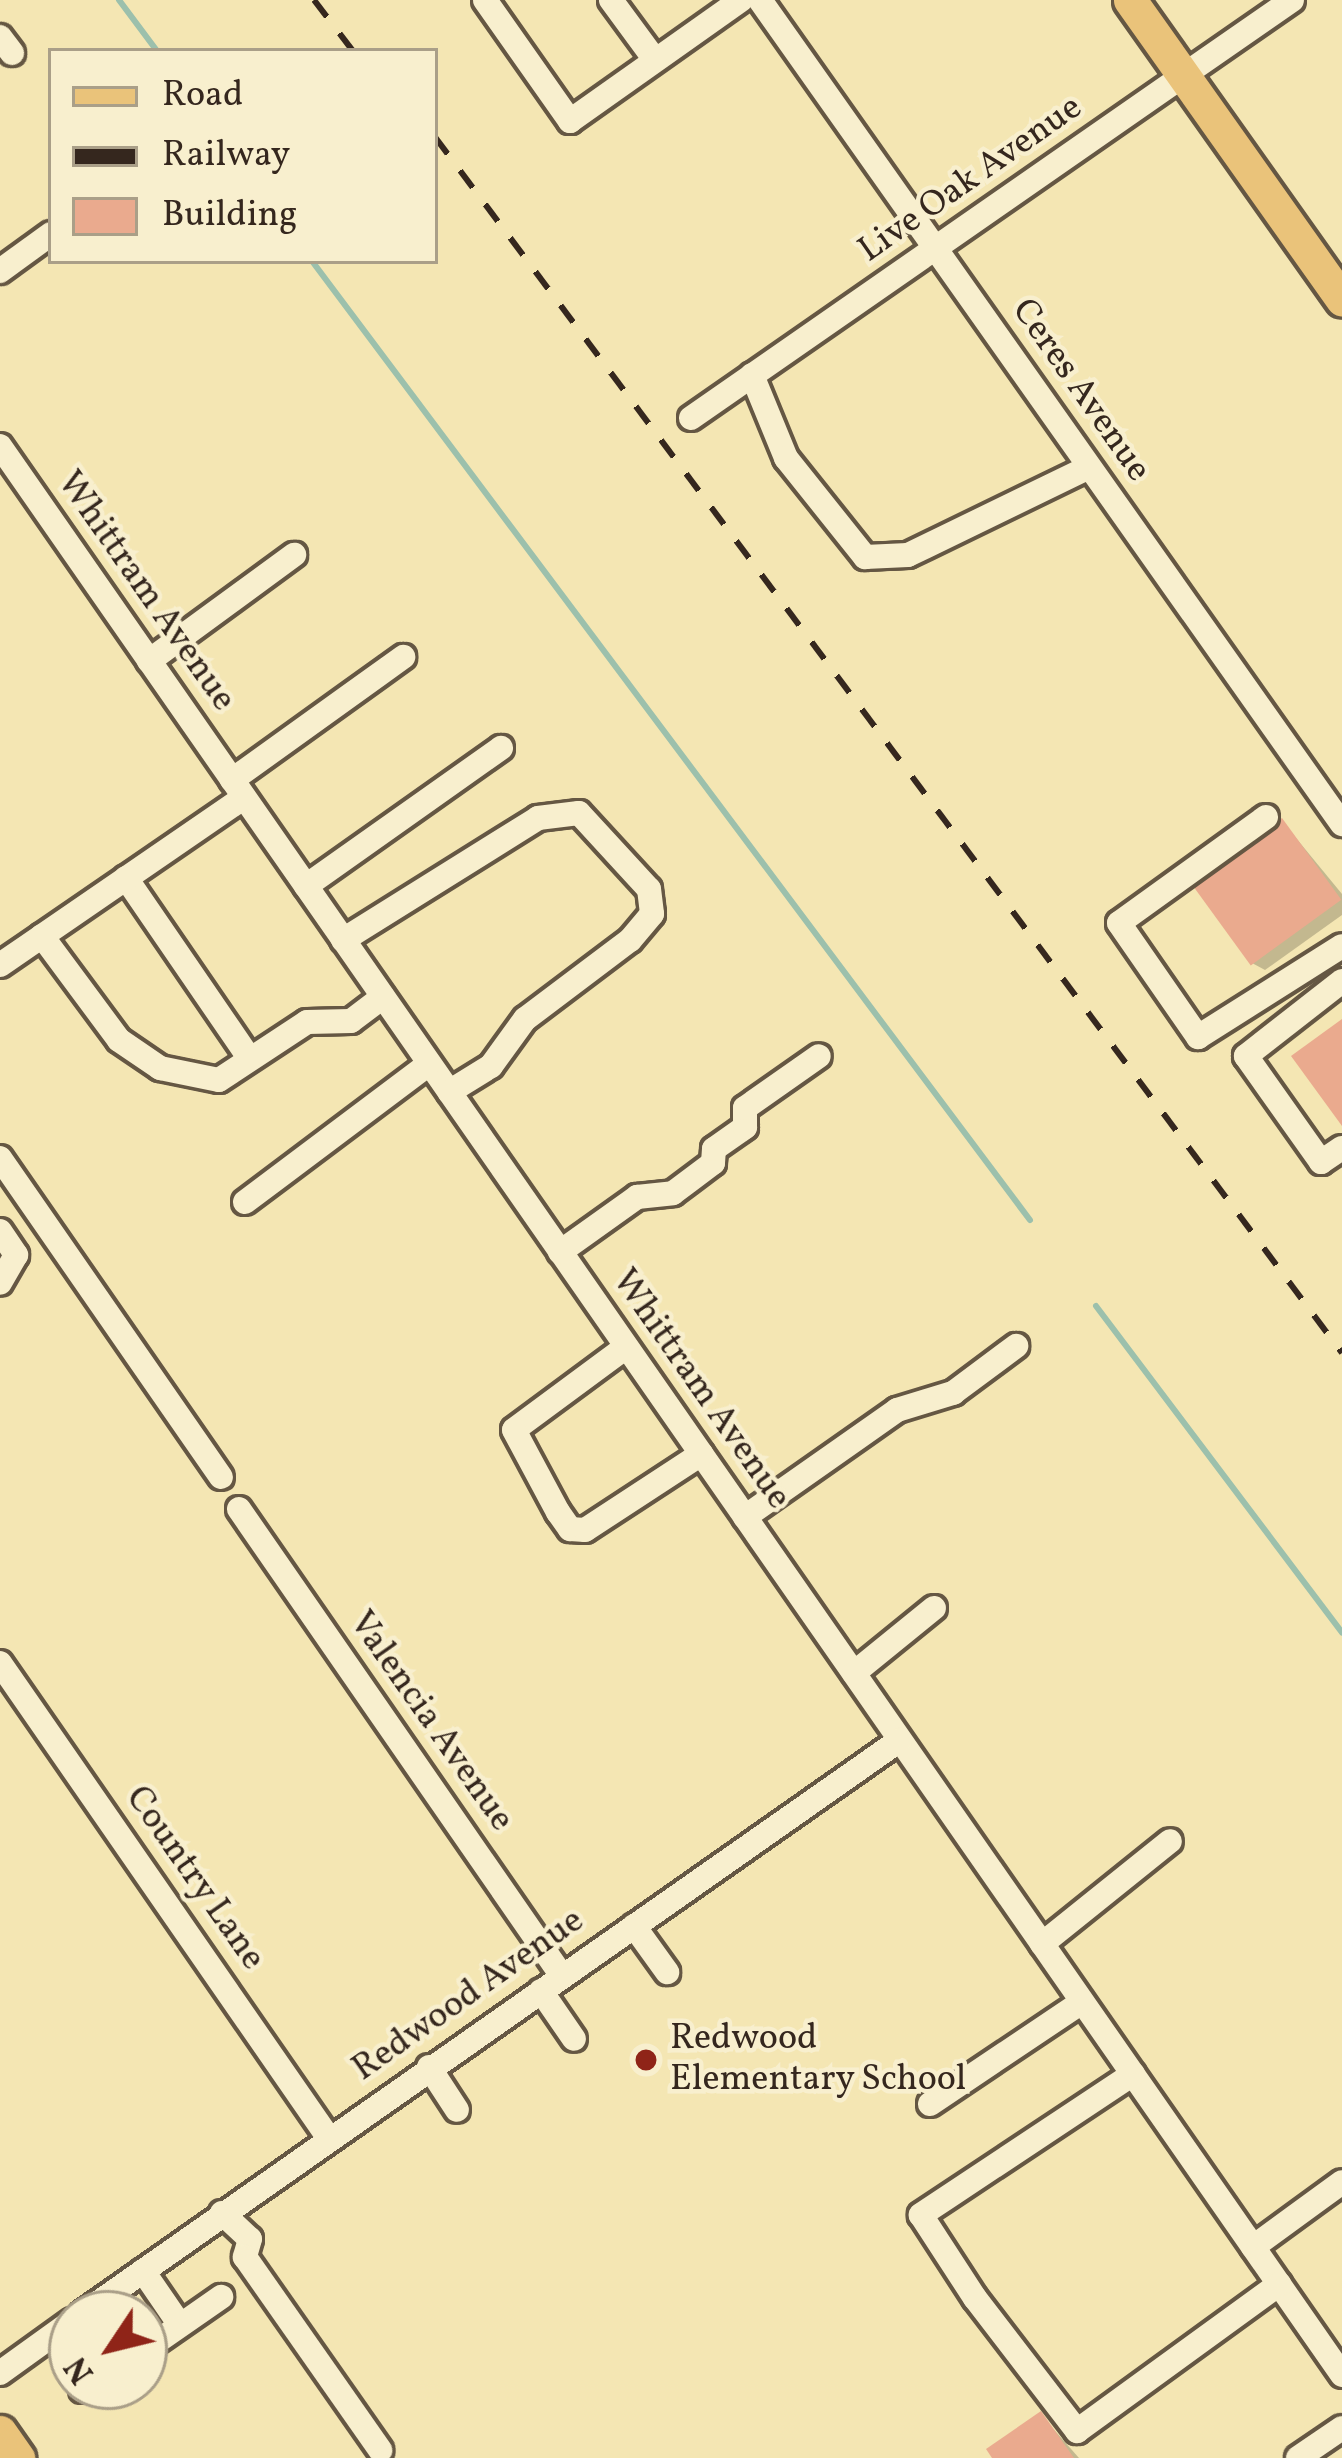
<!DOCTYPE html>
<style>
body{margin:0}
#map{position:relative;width:1342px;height:2458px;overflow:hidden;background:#f4e6b3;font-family:Vollkorn,serif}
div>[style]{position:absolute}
.shadow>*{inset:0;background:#0003}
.stream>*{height:6px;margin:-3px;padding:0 3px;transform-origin:3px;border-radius:3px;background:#9cc0ac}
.building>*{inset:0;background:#eaaa8e;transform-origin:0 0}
.roads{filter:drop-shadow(3px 0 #655743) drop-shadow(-3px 0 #655743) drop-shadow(0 3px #655743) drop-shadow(0 -3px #655743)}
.minor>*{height:24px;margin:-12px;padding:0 12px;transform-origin:12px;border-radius:12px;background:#f8efce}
.major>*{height:33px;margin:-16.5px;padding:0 16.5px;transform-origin:16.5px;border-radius:16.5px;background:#eac37a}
.rail>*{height:6px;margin-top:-3px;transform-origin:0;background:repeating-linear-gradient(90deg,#35271e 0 21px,transparent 0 42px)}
.dots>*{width:33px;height:33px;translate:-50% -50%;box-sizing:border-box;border:6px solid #f8efce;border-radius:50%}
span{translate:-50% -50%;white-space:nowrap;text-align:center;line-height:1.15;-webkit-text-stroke:9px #f8efce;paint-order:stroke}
.street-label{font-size:36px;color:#35271e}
.poi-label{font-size:36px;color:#35271e}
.left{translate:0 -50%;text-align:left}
.legend{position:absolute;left:48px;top:48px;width:390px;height:216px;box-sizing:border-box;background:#f8efce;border:3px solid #aa9f88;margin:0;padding:15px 21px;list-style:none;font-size:36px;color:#35271e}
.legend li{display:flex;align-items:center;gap:24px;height:60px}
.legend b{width:60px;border:3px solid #aa9f88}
.north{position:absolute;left:48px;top:2290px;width:120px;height:120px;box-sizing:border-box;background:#f8efce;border:3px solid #aa9f88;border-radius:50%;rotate:235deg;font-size:33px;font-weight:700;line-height:48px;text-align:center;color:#35271e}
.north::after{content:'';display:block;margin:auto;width:42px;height:54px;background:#8f2418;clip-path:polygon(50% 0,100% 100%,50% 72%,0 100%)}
</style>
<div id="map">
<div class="shadow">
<i style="clip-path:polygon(1282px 821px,1342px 894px,1342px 915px,1265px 970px,1252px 963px)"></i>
<i style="clip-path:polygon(1041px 2415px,1079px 2458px,996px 2458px)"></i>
</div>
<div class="stream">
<i style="left:119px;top:0;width:64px;rotate:53.3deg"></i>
<i style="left:312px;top:261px;width:1198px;rotate:53.18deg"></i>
<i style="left:1096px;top:1306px;width:409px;rotate:53deg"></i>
</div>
<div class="building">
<i style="left:1282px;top:818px;width:101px;height:112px;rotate:54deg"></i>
<i style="clip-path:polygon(1342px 1019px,1342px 1126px,1291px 1056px)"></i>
<i style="clip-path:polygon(1041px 2411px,1074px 2458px,992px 2458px,986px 2449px)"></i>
</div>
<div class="roads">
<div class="minor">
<i style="left:485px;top:0;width:148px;rotate:54.9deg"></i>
<i style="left:570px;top:121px;width:209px;rotate:-35.3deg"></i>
<i style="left:611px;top:0;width:74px;rotate:53.7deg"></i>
<i style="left:760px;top:0;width:1009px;rotate:54.77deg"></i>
<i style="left:0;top:37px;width:20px;rotate:53deg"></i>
<i style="left:0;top:271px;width:63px;rotate:-36deg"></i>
<i style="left:752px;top:375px;width:90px;rotate:67.7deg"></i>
<i style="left:786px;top:458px;width:127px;rotate:51.4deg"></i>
<i style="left:865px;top:557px;width:43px;rotate:-2.7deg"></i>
<i style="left:908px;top:555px;width:201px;rotate:-25.9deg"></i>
<i style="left:691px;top:418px;width:732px;rotate:-34.82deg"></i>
<i style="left:0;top:446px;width:2350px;rotate:55.17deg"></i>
<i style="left:149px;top:661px;width:180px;rotate:-36.2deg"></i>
<i style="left:232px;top:780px;width:211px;rotate:-35.7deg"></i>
<i style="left:1266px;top:817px;width:181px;rotate:144.2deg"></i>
<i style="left:1119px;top:923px;width:139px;rotate:55.3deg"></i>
<i style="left:1198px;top:1037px;width:170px;rotate:-32.3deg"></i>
<i style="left:126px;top:878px;width:219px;rotate:55.6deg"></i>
<i style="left:306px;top:886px;width:239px;rotate:-35.3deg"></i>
<i style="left:42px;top:936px;width:129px;rotate:53.5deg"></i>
<i style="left:119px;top:1040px;width:50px;rotate:34.3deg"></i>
<i style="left:160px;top:1068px;width:60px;rotate:11.5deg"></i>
<i style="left:219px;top:1080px;width:105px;rotate:-33.4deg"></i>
<i style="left:307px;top:1022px;width:44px;rotate:-1.3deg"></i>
<i style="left:351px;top:1021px;width:40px;rotate:-37deg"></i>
<i style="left:343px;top:940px;width:230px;rotate:-32deg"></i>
<i style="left:538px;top:818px;width:41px;rotate:-7deg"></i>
<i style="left:579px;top:813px;width:103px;rotate:47.4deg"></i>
<i style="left:649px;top:889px;width:25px;rotate:83deg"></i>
<i style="left:652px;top:914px;width:34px;rotate:130deg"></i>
<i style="left:630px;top:940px;width:131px;rotate:143deg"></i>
<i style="left:525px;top:1019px;width:58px;rotate:125.9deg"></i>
<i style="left:491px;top:1066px;width:49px;rotate:148.2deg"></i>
<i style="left:0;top:965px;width:296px;rotate:-34.5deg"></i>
<i style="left:1342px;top:981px;width:122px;rotate:142deg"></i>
<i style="left:1246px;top:1056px;width:130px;rotate:54.7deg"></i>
<i style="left:1321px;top:1162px;width:25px;rotate:-34deg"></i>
<i style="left:0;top:1158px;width:388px;rotate:55.3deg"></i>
<i style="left:245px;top:1202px;width:230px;rotate:-36.9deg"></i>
<i style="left:0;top:1231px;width:29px;rotate:56deg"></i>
<i style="left:16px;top:1255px;width:32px;rotate:120deg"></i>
<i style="left:560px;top:1252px;width:95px;rotate:-35.5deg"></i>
<i style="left:637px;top:1197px;width:36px;rotate:-6deg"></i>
<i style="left:673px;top:1193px;width:50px;rotate:-36.9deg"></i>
<i style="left:713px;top:1163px;width:14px;rotate:-86deg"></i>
<i style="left:714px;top:1149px;width:38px;rotate:-35deg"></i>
<i style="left:745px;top:1127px;width:19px;rotate:-90deg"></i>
<i style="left:745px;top:1108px;width:90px;rotate:-35.1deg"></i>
<i style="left:626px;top:1347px;width:139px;rotate:143.5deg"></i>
<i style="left:514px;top:1430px;width:93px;rotate:61.8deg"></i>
<i style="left:558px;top:1512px;width:21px;rotate:55deg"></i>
<i style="left:570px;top:1529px;width:15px;rotate:4deg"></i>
<i style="left:585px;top:1530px;width:139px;rotate:-33.2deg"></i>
<i style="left:239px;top:1509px;width:568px;rotate:55.33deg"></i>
<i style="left:745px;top:1517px;width:186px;rotate:-35.1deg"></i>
<i style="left:897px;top:1410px;width:59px;rotate:-16.9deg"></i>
<i style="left:953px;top:1393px;width:79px;rotate:-36.7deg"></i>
<i style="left:0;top:1663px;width:576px;rotate:55.32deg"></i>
<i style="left:854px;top:1673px;width:103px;rotate:-39.1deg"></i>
<i style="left:634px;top:1926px;width:57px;rotate:54.3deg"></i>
<i style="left:1042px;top:1944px;width:164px;rotate:-38.8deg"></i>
<i style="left:541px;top:1991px;width:58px;rotate:55.5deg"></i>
<i style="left:429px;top:2067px;width:51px;rotate:56.9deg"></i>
<i style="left:1133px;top:2074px;width:255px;rotate:146.4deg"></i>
<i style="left:921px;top:2215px;width:99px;rotate:57deg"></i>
<i style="left:975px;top:2298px;width:168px;rotate:52.5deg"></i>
<i style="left:1077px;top:2431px;width:250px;rotate:-36deg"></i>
<i style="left:930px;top:2104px;width:183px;rotate:-33.9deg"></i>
<i style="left:222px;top:2213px;width:38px;rotate:43deg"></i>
<i style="left:250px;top:2239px;width:19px;rotate:106deg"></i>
<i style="left:245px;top:2257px;width:236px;rotate:55deg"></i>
<i style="left:1253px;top:2247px;width:110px;rotate:-36.1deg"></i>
<i style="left:143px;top:2271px;width:65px;rotate:55.6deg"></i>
<i style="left:82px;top:2314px;width:999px;rotate:-35.06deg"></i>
<i style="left:145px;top:2350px;width:93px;rotate:-34.9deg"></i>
<i style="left:0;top:2373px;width:89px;rotate:-35.8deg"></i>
<i style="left:82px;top:2390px;width:7px;rotate:-34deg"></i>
<i style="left:1298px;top:2458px;width:53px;rotate:-34.3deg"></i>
</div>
<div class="major">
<i style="left:1130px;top:0;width:367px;rotate:54.7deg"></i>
<i style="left:0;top:2432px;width:32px;rotate:55deg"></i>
</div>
</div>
<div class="rail">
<i style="left:314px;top:0;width:64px;rotate:52.6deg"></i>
<i style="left:435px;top:137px;width:1517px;rotate:53.28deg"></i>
</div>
<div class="dots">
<i style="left:646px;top:2060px;background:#8f2418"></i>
</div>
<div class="street-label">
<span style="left:971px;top:180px;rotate:-35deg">Live Oak Avenue</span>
<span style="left:1080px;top:391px;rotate:55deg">Ceres Avenue</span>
<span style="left:145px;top:592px;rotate:55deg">Whittram Avenue</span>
<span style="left:700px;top:1390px;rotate:55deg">Whittram Avenue</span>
<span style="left:430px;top:1722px;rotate:55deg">Valencia Avenue</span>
<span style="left:194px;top:1879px;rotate:55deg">Country Lane</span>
<span style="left:469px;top:1996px;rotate:-35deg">Redwood Avenue</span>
</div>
<div class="poi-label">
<span class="left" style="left:670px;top:2060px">Redwood<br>Elementary School</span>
</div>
<ul class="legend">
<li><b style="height:15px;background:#eac37a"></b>Road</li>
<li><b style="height:15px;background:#35271e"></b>Railway</li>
<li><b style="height:33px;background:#eaaa8e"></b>Building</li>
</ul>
<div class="north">N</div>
</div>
